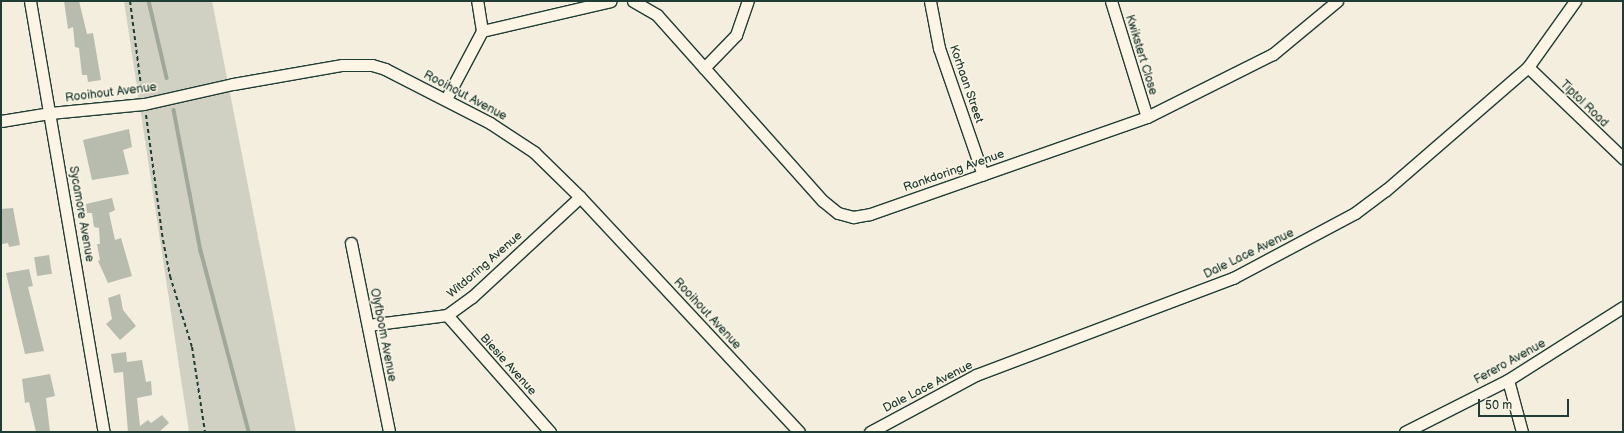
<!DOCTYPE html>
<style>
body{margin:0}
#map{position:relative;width:1624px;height:433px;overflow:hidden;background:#f3eede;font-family:"Balsamiq Sans",sans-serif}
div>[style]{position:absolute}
.green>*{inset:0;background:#d0d1c2}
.stream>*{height:3.5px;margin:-1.75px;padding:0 1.75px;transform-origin:1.75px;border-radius:1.75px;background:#a0a89b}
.building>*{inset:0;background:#b8bcae;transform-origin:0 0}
.path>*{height:2px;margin-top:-1px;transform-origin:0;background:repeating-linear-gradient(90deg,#1f3d34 0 4px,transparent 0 7px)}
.roads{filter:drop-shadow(1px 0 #1f3d34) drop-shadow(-1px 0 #1f3d34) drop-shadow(0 1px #1f3d34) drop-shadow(0 -1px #1f3d34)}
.minor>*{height:11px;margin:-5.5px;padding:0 5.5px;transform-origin:5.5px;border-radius:5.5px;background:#fcf5e5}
span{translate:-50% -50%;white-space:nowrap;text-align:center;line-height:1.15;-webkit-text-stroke:3px #fcf5e5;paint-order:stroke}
.street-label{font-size:12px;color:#1f3d34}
.frame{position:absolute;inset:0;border:2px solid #1f3d34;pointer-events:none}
.scale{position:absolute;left:1478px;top:399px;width:91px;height:18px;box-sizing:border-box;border:2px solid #1f3d34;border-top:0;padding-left:5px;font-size:12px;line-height:14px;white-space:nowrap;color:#1f3d34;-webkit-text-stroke:3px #fcf5e5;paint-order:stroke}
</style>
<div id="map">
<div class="green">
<i style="clip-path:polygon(124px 1px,212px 1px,296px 432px,189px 432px)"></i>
</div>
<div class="stream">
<i style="left:149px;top:1px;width:79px;rotate:76.8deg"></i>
<i style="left:174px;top:110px;width:144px;rotate:79.2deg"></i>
<i style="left:201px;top:251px;width:187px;rotate:75.1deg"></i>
</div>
<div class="building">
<i style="clip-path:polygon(64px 1px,79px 1px,87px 34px,93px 33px,101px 80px,88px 82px,87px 75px,82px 75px,79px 48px,75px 47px,73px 27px,68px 29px)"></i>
<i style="clip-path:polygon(129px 129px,132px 147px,123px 150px,129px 174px,92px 180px,83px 140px)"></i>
<i style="clip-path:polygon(112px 198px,115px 210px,109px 213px,115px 240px,121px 238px,132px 276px,108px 283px,98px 261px,100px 260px,97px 244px,100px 244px,99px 228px,94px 227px,92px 213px,87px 213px,86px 204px)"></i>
<i style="clip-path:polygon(13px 208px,20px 245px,9px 247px,8px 243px,2px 244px,1px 209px)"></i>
<i style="left:49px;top:255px;width:19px;height:15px;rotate:81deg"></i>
<i style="clip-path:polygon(29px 269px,33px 286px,28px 287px,44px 351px,25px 354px,6px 273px)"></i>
<i style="clip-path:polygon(120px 294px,123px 310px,136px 326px,120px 340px,106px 324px,112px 319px,108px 298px)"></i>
<i style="clip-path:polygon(126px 352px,127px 362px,142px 360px,146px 382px,151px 381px,152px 395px,137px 398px,140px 426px,148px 420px,151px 423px,162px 415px,169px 423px,159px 432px,128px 432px,123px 372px,114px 373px,111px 354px)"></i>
<i style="clip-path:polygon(50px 374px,55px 396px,46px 398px,50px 432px,36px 432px,29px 402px,25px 403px,22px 379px)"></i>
</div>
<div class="path">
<i style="left:130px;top:1px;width:93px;rotate:82.6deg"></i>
<i style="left:146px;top:115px;width:126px;rotate:82.3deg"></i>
<i style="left:163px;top:240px;width:37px;rotate:79deg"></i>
<i style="left:170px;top:276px;width:74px;rotate:72.8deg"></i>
<i style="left:192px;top:347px;width:86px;rotate:81.3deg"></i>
</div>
<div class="roads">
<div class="minor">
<i style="left:30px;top:1px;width:437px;rotate:80.3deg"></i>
<i style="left:633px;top:1px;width:28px;rotate:30deg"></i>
<i style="left:657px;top:15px;width:249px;rotate:48.3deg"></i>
<i style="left:823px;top:201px;width:19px;rotate:39deg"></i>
<i style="left:838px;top:213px;width:16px;rotate:15deg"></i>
<i style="left:853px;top:217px;width:17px;rotate:-10deg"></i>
<i style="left:870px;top:214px;width:293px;rotate:-19.3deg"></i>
<i style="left:1147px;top:117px;width:141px;rotate:-26.6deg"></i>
<i style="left:1273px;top:54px;width:83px;rotate:-39.6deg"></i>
<i style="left:930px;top:1px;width:48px;rotate:79.2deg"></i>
<i style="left:939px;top:48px;width:134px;rotate:70.9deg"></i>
<i style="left:1111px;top:1px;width:121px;rotate:72.8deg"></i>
<i style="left:482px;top:31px;width:132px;rotate:-13.1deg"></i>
<i style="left:1528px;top:67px;width:132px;rotate:43.8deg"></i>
<i style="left:704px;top:68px;width:46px;rotate:-45.9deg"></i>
<i style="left:736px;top:35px;width:36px;rotate:-71deg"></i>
<i style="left:446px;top:99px;width:77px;rotate:-62.1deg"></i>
<i style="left:482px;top:31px;width:30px;rotate:-99deg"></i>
<i style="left:1px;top:121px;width:50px;rotate:-9.3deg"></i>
<i style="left:50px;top:113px;width:94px;rotate:-5.5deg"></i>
<i style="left:144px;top:104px;width:91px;rotate:-12.7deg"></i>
<i style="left:233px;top:84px;width:111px;rotate:-9.9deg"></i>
<i style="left:342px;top:65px;width:30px"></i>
<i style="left:372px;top:65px;width:14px;rotate:17deg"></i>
<i style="left:385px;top:69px;width:118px;rotate:27.2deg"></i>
<i style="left:490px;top:123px;width:53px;rotate:33.4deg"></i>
<i style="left:534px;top:152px;width:64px;rotate:44.4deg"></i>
<i style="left:580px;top:197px;width:321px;rotate:47deg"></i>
<i style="left:351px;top:243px;width:193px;rotate:78.6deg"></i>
<i style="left:447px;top:315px;width:156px;rotate:48.6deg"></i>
<i style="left:368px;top:325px;width:80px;rotate:-7.2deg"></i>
<i style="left:447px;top:315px;width:31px;rotate:-36deg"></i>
<i style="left:472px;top:297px;width:147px;rotate:-42.8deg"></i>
<i style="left:1508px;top:380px;width:54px;rotate:74.9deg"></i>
<i style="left:870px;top:432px;width:120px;rotate:-28.3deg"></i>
<i style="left:976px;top:375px;width:275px;rotate:-20.7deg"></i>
<i style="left:1233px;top:278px;width:138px;rotate:-28deg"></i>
<i style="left:1355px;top:213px;width:39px;rotate:-37deg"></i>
<i style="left:1386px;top:190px;width:188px;rotate:-40.9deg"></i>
<i style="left:1528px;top:67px;width:81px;rotate:-54.5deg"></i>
<i style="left:1405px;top:432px;width:115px;rotate:-26.8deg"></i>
<i style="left:1508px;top:380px;width:136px;rotate:-32.4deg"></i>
</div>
</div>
<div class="street-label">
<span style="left:1141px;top:55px;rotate:73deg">Kwikstert Close</span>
<span style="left:966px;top:84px;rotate:71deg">Korhaan Street</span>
<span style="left:111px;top:93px;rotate:-7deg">Rooihout Avenue</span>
<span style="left:465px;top:96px;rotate:28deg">Rooihout Avenue</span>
<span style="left:1584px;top:104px;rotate:44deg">Tiptol Road</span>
<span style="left:954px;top:171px;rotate:-19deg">Rankdoring Avenue</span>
<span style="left:81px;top:214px;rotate:80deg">Sycamore Avenue</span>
<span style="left:1249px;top:254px;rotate:-26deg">Dale Lace Avenue</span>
<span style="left:485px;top:265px;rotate:-41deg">Witdoring Avenue</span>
<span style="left:707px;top:314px;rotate:47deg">Rooihout Avenue</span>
<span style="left:383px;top:335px;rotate:79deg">Olyfboom Avenue</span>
<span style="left:1510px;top:362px;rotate:-29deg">Ferero Avenue</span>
<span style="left:508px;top:365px;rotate:48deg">Biesie Avenue</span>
<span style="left:928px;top:387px;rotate:-27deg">Dale Lace Avenue</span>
</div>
<div class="frame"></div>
<div class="scale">50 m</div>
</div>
